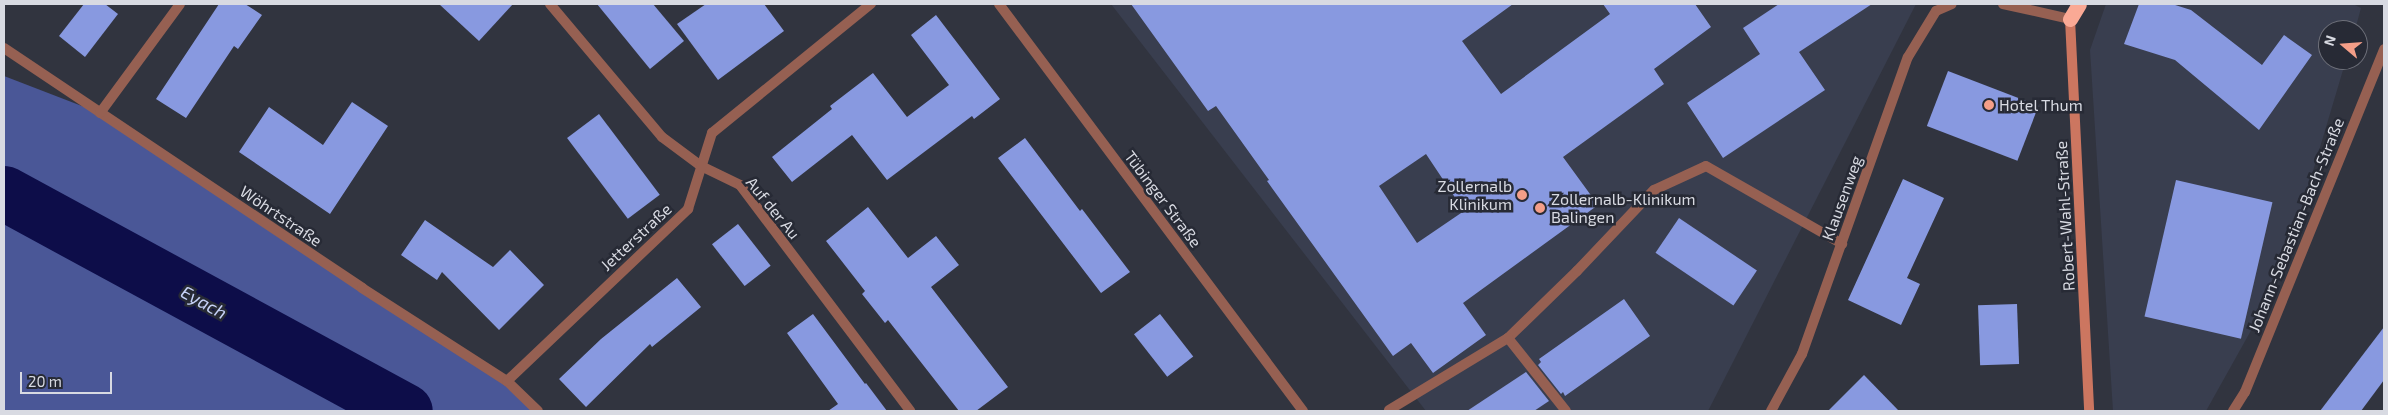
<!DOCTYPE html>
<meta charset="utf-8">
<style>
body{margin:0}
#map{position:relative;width:2388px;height:415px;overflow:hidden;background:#31343f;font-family:"Exo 2",sans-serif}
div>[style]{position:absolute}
.built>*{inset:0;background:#393e4f}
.green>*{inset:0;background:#4a5797}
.river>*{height:55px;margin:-27.5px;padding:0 27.5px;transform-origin:27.5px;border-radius:27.5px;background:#0d0d49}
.building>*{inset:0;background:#8899e0;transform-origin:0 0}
.lane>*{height:10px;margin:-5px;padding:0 5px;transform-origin:5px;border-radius:5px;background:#966052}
.street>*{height:10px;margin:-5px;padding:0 5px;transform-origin:5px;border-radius:5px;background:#966052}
.secondary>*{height:10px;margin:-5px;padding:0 5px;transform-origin:5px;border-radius:5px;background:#cc7660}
.highway>*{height:15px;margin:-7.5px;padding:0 7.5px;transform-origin:7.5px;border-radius:7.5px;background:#faa995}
.dots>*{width:14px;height:14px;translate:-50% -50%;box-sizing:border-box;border:2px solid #272a35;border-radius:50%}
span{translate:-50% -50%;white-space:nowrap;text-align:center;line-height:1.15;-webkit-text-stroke:5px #272a35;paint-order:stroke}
.poi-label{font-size:16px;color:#d8dae2}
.left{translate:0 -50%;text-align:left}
.right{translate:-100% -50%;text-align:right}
.street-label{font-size:16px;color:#d8dae2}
.water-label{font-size:18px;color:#c6d1f7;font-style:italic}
.frame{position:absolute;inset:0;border:5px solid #d8dae2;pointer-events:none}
.north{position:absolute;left:2318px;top:20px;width:50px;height:50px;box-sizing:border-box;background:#272a35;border:1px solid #6e707a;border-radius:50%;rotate:288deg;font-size:14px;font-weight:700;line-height:20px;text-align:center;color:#d8dae2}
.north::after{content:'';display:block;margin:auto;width:18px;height:22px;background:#f49e88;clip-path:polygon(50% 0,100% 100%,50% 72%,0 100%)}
.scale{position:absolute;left:20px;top:372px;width:92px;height:22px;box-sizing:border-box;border:2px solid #d8dae2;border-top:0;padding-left:6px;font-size:15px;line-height:18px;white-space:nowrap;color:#d8dae2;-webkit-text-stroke:4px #272a35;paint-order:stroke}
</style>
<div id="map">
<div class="built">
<i style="clip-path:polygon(1111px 4px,1916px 4px,1708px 411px,1426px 411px)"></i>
<i style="clip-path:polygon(2106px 4px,2353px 4px,2361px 8px,2355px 30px,2328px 30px,2328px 60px,2346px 60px,2282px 275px,2206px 411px,2113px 411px,2090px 50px)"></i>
</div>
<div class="green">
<i style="clip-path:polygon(4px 76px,100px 113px,507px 381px,538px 411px,4px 411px)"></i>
</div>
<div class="river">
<i style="left:4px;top:193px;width:456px;rotate:28.5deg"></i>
</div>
<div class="building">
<i style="clip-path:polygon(84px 4px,105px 4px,118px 14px,85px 57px,59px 36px)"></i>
<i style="clip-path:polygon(219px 4px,245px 4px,262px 15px,238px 49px,234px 46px,186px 118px,156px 99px)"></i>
<i style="clip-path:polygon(439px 4px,513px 4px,479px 41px)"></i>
<i style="clip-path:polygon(597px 4px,653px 4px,684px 41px,650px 69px)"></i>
<i style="clip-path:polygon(706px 4px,764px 4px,784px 31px,718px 80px,677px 24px)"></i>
<i style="clip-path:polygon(evenodd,1131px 4px,1513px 4px,1462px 41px,1501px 94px,1610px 14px,1603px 4px,1695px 4px,1711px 27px,1654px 69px,1664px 84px,1563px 157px,1598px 205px,1463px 303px,1486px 335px,1433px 373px,1411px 343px,1393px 356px,1267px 181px,1269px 180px,1216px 106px,1208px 111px,1131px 4px,1426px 154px,1464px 211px,1417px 243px,1379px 186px,1426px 154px)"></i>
<i style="clip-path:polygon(1779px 4px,1872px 4px,1799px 52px,1825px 90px,1723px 158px,1687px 103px,1760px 54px,1743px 28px)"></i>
<i style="clip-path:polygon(2139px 4px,2172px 4px,2191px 10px,2262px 65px,2284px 35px,2312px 55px,2259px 130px,2175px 60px,2124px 44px)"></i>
<i style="clip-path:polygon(936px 15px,1000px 99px,974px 119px,972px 116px,887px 180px,852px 135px,792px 182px,772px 157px,832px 109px,830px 106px,873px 73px,907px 117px,949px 85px,911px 35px)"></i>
<i style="left:1948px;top:71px;width:97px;height:59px;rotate:21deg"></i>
<i style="clip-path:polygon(352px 102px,388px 126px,330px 214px,239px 152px,269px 107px,323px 145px)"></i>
<i style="left:599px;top:114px;width:101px;height:40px;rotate:53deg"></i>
<i style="clip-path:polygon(1025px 138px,1080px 211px,1082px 209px,1130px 272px,1101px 293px,998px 158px)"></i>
<i style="clip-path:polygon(1903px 179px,1944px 198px,1907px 278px,1920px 284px,1901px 325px,1848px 300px)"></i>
<i style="left:2176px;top:180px;width:99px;height:140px;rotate:13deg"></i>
<i style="clip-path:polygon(868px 207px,908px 258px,936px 236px,959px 265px,931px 287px,1008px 387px,976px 411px,959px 411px,888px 320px,885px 323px,862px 294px,865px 291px,826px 241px)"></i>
<i style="left:1679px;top:218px;width:94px;height:42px;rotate:34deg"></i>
<i style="clip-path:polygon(425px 220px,493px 267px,510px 250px,544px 285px,499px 330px,442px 272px,437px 280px,401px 255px)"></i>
<i style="left:738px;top:224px;width:53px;height:33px;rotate:52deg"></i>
<i style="clip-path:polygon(677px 278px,701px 307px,652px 347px,650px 344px,586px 407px,559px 379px,601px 339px)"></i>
<i style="clip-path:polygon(1624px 299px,1650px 336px,1565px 396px,1563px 392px,1561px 394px,1538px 365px,1541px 362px,1539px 359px)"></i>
<i style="left:2017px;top:304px;width:60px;height:39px;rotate:88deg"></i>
<i style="clip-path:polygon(813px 314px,865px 384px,866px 383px,887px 411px,828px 411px,838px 404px,787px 333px)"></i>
<i style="left:1160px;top:314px;width:54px;height:33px;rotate:52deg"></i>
<i style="clip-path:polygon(2384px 327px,2384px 380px,2361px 411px,2320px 411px)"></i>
<i style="clip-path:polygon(1526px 372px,1549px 401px,1534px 411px,1467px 411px)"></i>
<i style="clip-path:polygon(1864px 375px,1899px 411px,1828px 411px)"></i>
</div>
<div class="lane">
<i style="left:1508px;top:338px;width:96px;rotate:-44.2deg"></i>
<i style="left:1577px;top:271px;width:112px;rotate:-46.5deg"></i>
<i style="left:1654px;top:190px;width:57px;rotate:-24.8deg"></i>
<i style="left:1706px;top:166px;width:157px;rotate:29.8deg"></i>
<i style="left:1389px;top:410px;width:139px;rotate:-31.2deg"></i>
<i style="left:1508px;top:338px;width:93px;rotate:51.5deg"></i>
</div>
<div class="street">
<i style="left:550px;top:4px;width:174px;rotate:49.9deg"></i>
<i style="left:662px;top:137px;width:49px;rotate:36.6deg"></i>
<i style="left:701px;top:166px;width:43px;rotate:26deg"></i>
<i style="left:740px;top:185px;width:283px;rotate:53deg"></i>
<i style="left:999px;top:4px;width:508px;rotate:53.24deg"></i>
<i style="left:2003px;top:4px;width:69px;rotate:12.6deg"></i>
<i style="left:4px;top:48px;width:431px;rotate:33.8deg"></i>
<i style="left:362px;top:288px;width:172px;rotate:32.7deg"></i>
<i style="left:507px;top:381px;width:43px;rotate:44.1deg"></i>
<i style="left:100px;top:113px;width:135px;rotate:-53.7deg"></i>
<i style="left:507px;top:381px;width:250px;rotate:-43.5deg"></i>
<i style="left:688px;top:209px;width:80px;rotate:-72.5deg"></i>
<i style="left:712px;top:133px;width:205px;rotate:-39.1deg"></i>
<i style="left:1771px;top:411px;width:65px;rotate:-61.5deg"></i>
<i style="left:1802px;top:354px;width:315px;rotate:-70.4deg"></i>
<i style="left:1908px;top:57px;width:54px;rotate:-58.7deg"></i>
<i style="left:1936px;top:11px;width:17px;rotate:-24deg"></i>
<i style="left:2233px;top:411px;width:22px;rotate:-58deg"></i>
<i style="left:2245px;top:392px;width:370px;rotate:-67.9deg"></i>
</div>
<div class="secondary">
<i style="left:2070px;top:19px;width:392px;rotate:87.2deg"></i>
</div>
<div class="highway">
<i style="left:2070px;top:19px;width:17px;rotate:-59deg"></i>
</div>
<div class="dots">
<i style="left:1989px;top:105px;background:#f49e88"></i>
<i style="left:1522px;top:195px;background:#f49e88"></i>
<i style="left:1540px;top:208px;background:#f49e88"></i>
</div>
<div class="poi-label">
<span class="left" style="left:1999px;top:105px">Hotel Thum</span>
<span class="right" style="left:1512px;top:195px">Zollernalb<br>Klinikum</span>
<span class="left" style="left:1551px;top:208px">Zollernalb-Klinikum<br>Balingen</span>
</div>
<div class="street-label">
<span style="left:1842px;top:198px;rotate:-70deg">Klausenweg</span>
<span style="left:1163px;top:199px;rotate:53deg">Tübinger Straße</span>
<span style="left:773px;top:208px;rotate:51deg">Auf der Au</span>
<span style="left:281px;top:216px;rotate:34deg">Wöhrtstraße</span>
<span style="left:2065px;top:216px;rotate:-93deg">Robert-Wahl-Straße</span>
<span style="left:2296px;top:225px;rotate:-68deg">Johann-Sebastian-Bach-Straße</span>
<span style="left:636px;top:237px;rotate:-43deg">Jetterstraße</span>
</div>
<div class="water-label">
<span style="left:204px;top:302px;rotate:29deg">Eyach</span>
</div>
<div class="frame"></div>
<div class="north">N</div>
<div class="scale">20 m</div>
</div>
